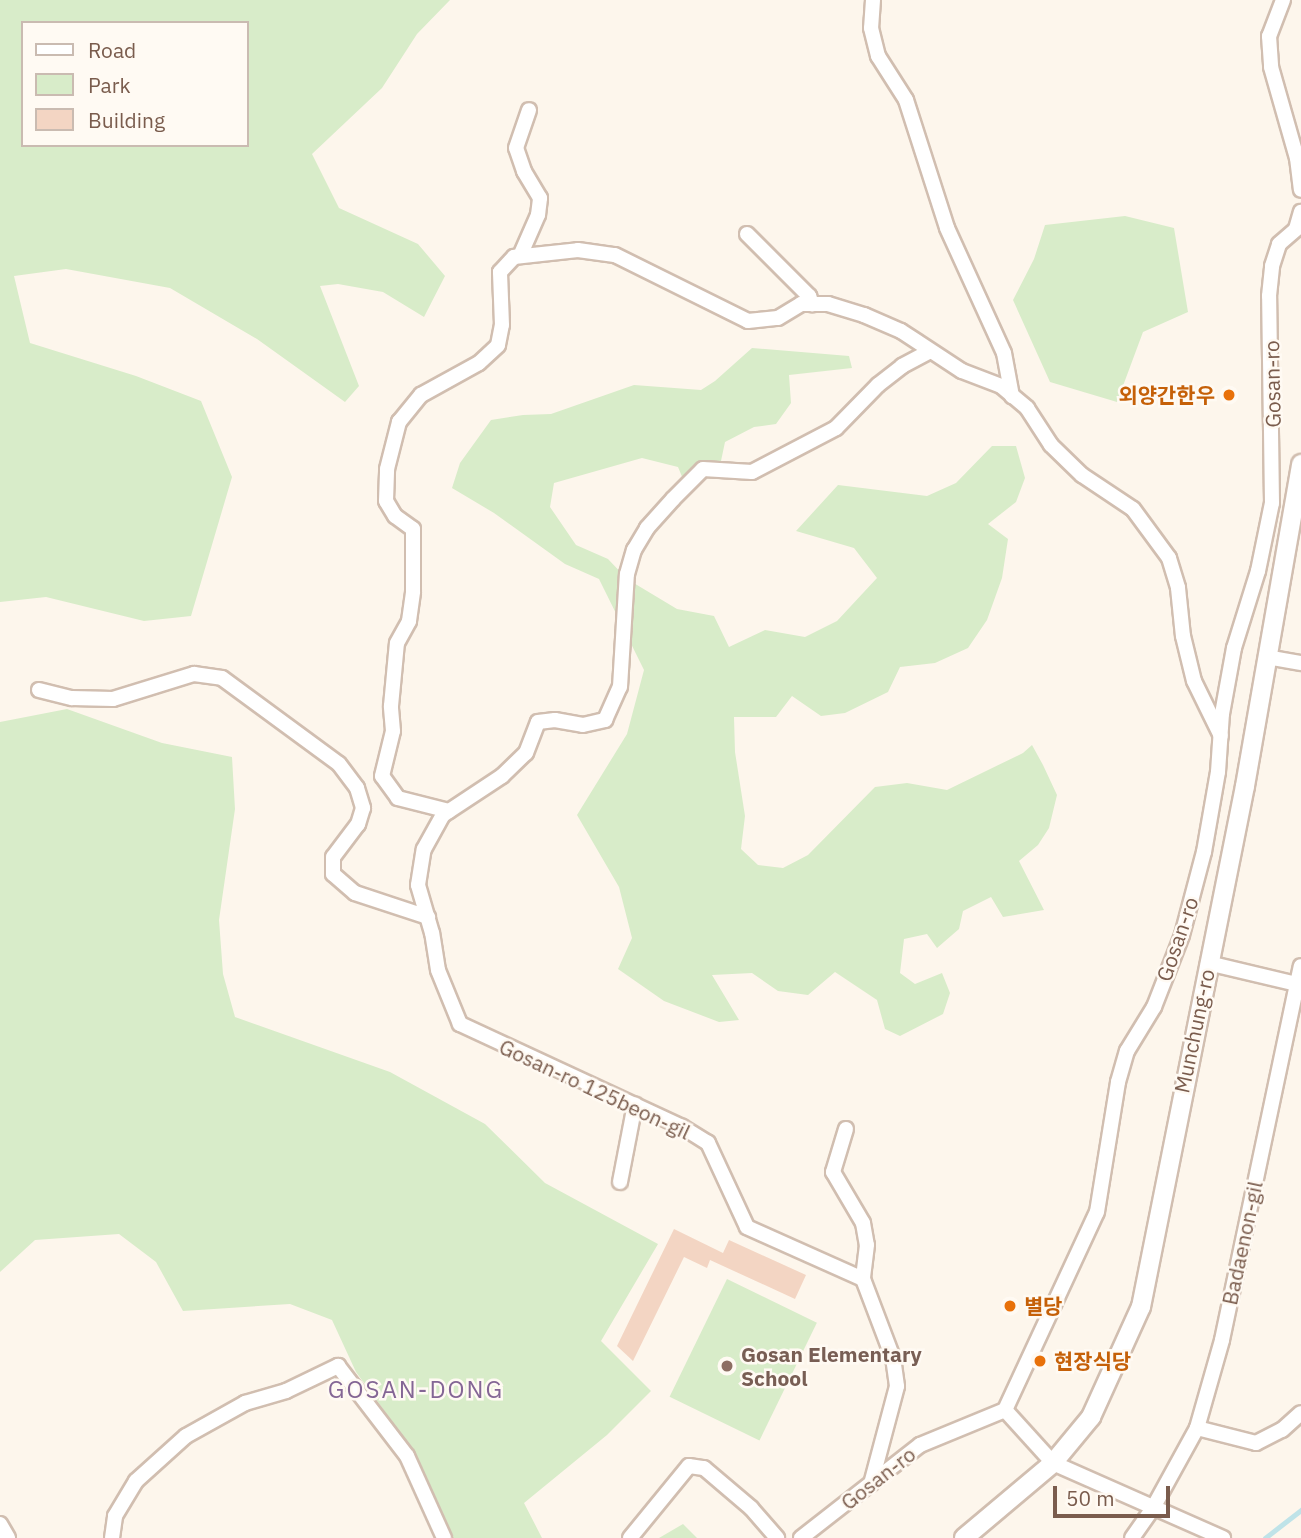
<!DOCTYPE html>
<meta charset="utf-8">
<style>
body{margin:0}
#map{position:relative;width:1301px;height:1538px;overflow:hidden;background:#fdf6ec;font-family:"IBM Plex Sans","Noto Sans KR",sans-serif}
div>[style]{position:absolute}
.green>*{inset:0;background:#d8ecc9;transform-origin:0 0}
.stream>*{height:4.5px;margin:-2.25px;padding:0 2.25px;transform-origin:2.25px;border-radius:2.25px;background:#bfe3e8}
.building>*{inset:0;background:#f3d5c3}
.roads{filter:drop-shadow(2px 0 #d1beb0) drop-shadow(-2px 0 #d1beb0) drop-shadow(0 2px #d1beb0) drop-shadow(0 -2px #d1beb0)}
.minor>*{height:14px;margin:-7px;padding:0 7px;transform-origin:7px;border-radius:7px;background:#fff}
.tertiary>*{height:18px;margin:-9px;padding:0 9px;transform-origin:9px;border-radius:9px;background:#fff}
.dots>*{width:19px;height:19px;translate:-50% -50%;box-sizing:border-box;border:4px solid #fffaf3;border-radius:50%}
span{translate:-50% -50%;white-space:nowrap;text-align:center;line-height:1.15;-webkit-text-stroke:5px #fffaf3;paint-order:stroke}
.street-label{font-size:21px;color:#7a5c4d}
.food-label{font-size:21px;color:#c56008;font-weight:700}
.right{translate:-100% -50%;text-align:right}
.left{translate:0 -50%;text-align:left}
.education-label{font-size:21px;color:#785e54;font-weight:700}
.quarter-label{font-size:24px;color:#846695;letter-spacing:2px}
.legend{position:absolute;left:21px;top:21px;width:228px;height:126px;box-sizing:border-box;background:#fffaf3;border:2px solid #cabbb1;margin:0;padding:9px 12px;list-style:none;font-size:21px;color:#7a5c4d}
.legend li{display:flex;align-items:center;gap:14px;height:35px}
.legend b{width:35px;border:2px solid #cabbb1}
.scale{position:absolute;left:1053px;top:1486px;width:117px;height:32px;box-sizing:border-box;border:4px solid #7a5c4d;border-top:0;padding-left:9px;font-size:21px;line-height:24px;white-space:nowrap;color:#7a5c4d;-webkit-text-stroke:5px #fffaf3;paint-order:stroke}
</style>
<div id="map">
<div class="green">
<i style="clip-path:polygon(evenodd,0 0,450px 0,417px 34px,382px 88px,312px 154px,339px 208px,418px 244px,445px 276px,424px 317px,383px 292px,338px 284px,320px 286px,359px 386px,345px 402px,257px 339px,170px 288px,66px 269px,14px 276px,30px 343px,136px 376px,201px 401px,232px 477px,191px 616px,144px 621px,46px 597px,0 602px,0 0,23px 23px,247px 23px,247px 145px,23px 145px,23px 23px)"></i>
<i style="clip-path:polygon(1125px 216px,1174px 228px,1188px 312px,1143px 332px,1117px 402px,1050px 382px,1013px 300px,1034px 259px,1045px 225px)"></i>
<i style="clip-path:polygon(752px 348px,849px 356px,852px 368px,789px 375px,791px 403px,776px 424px,754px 427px,725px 442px,721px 461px,688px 491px,678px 467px,642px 458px,554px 483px,550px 507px,576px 545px,608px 559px,627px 579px,677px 609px,714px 616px,729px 647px,765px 630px,805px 637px,837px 621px,877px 578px,854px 548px,796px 531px,838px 485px,927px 496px,956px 483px,992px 446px,1016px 446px,1025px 478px,1016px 502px,988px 524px,1008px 539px,1002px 578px,987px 620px,968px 648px,935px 663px,900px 667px,888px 692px,845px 713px,821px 716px,792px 696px,776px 717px,734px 717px,735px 752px,745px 816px,741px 849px,758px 865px,783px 868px,808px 855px,875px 787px,907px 783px,947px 790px,1023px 753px,1032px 745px,1043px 765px,1057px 795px,1049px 828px,1038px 845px,1019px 861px,1044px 910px,1003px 917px,991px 897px,963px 911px,959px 929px,937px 948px,927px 934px,904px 939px,900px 973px,915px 984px,942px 973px,950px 993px,943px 1014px,900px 1036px,885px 1029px,877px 1000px,835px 972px,808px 995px,778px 991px,752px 973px,712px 975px,739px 1020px,719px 1022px,664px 1001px,618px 969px,632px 938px,619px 887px,577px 815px,627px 734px,644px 670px,599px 579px,565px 564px,494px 513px,452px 488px,460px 463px,491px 420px,523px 415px,551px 414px,634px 385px,701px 390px,715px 381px)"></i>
<i style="clip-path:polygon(67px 709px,162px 743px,232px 757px,235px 809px,219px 920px,223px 974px,235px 1017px,390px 1072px,485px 1124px,545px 1183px,658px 1244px,601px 1341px,651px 1391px,607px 1435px,524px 1503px,542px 1538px,453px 1538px,415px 1453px,356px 1372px,332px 1320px,290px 1304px,183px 1311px,156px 1262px,119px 1234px,35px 1240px,0 1272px,0 722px)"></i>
<i style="left:727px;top:1279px;width:100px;height:131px;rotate:26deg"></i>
<i style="clip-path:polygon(683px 1524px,697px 1538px,659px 1538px)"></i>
</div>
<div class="stream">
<i style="left:1265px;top:1538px;width:46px;rotate:-37.9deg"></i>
</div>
<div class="building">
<i style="clip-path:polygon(674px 1229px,723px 1253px,729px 1240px,806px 1275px,795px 1299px,710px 1260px,707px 1268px,684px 1257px,633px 1361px,617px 1346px)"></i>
</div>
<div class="roads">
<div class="minor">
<i style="left:873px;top:0;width:28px;rotate:94deg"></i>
<i style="left:871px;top:28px;width:29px;rotate:76deg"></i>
<i style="left:878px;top:56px;width:52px;rotate:57.5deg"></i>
<i style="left:906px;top:100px;width:134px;rotate:72.2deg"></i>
<i style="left:947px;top:228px;width:137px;rotate:65.5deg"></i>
<i style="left:1004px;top:353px;width:44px;rotate:79.5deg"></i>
<i style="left:1283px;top:0;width:39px;rotate:111deg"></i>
<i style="left:1269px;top:36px;width:31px;rotate:86deg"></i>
<i style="left:1271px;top:67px;width:95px;rotate:74.1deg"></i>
<i style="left:1297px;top:158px;width:32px;rotate:83deg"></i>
<i style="left:747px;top:234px;width:88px;rotate:45deg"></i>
<i style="left:809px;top:296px;width:9px;rotate:69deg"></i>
<i style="left:520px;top:256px;width:45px;rotate:-66.3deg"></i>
<i style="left:538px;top:215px;width:17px;rotate:-83deg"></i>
<i style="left:540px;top:198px;width:31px;rotate:-121deg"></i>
<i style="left:524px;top:171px;width:24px;rotate:-109deg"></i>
<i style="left:516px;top:148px;width:40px;rotate:-71.1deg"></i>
<i style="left:1267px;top:657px;width:35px;rotate:10deg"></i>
<i style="left:39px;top:690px;width:34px;rotate:14deg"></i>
<i style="left:72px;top:698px;width:41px;rotate:1.4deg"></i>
<i style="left:113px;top:699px;width:85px;rotate:-17.2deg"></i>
<i style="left:194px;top:674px;width:28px;rotate:8deg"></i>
<i style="left:222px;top:678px;width:145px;rotate:36.3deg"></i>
<i style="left:339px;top:764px;width:30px;rotate:53deg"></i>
<i style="left:357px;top:788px;width:21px;rotate:73deg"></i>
<i style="left:363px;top:808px;width:17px;rotate:107deg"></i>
<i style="left:358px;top:824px;width:41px;rotate:127.1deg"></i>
<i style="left:333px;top:857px;width:17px;rotate:90deg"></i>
<i style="left:333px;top:874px;width:29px;rotate:41deg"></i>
<i style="left:355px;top:893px;width:77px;rotate:18.2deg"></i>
<i style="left:449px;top:811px;width:53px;rotate:-165.7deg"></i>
<i style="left:398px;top:798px;width:27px;rotate:-126deg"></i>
<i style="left:382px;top:776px;width:46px;rotate:-76.3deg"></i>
<i style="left:393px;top:731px;width:25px;rotate:-95deg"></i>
<i style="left:391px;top:706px;width:63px;rotate:-84.6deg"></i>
<i style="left:397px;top:643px;width:25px;rotate:-61deg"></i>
<i style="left:409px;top:621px;width:30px;rotate:-82deg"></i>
<i style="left:413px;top:591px;width:62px;rotate:-90deg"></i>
<i style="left:413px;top:529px;width:22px;rotate:-144deg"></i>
<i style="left:395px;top:516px;width:17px;rotate:-121deg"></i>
<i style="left:386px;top:501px;width:32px;rotate:-88deg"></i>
<i style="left:387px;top:469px;width:49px;rotate:-75.7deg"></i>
<i style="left:399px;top:422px;width:35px;rotate:-51deg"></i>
<i style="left:421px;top:395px;width:66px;rotate:-28.9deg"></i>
<i style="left:479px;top:363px;width:26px;rotate:-43deg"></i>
<i style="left:498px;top:345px;width:20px;rotate:-79deg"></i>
<i style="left:502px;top:325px;width:53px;rotate:-92.2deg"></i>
<i style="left:500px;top:272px;width:21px;rotate:-47deg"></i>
<i style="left:514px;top:257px;width:64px;rotate:-6.2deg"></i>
<i style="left:578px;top:250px;width:37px;rotate:8deg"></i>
<i style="left:615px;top:255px;width:148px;rotate:26.4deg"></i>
<i style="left:748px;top:321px;width:30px;rotate:-6deg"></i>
<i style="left:778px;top:318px;width:27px;rotate:-31deg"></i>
<i style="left:801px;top:304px;width:27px"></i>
<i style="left:828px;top:304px;width:38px;rotate:17deg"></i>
<i style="left:864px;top:315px;width:40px;rotate:23.4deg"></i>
<i style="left:901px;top:331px;width:73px;rotate:33.3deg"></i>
<i style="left:962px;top:371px;width:42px;rotate:21deg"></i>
<i style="left:1001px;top:386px;width:34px;rotate:40deg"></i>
<i style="left:1027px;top:408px;width:44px;rotate:57deg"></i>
<i style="left:1051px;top:445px;width:43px;rotate:44.1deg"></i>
<i style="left:1082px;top:475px;width:61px;rotate:33.7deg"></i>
<i style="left:1133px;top:509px;width:61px;rotate:53.7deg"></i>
<i style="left:1169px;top:558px;width:31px;rotate:73deg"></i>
<i style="left:1178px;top:588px;width:48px;rotate:84.1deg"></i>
<i style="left:1183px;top:636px;width:46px;rotate:76.3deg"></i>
<i style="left:1194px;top:681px;width:61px;rotate:63.9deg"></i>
<i style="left:1208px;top:963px;width:96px;rotate:13.3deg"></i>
<i style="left:846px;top:1129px;width:45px;rotate:106.8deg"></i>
<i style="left:833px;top:1172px;width:59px;rotate:59.5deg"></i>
<i style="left:863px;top:1223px;width:22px;rotate:80deg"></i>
<i style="left:867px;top:1245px;width:34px;rotate:97deg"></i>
<i style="left:620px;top:1182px;width:79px;rotate:-79.1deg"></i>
<i style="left:1005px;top:1410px;width:72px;rotate:47.8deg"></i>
<i style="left:1053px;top:1463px;width:186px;rotate:23.8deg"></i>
<i style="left:1197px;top:1428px;width:61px;rotate:14.3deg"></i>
<i style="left:1256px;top:1443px;width:29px;rotate:-27deg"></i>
<i style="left:1282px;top:1430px;width:25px;rotate:-42deg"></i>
<i style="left:871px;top:1484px;width:101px;rotate:-75.1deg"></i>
<i style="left:897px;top:1386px;width:28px;rotate:-98deg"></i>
<i style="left:893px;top:1358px;width:85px;rotate:-110.8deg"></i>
<i style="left:863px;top:1279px;width:127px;rotate:-155.9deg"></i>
<i style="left:747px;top:1227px;width:93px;rotate:-114.9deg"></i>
<i style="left:708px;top:1143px;width:31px;rotate:-148deg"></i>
<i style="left:682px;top:1127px;width:245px;rotate:-155.1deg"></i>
<i style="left:460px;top:1024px;width:58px;rotate:-112.2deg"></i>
<i style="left:438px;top:970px;width:37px;rotate:-99deg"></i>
<i style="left:432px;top:933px;width:50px;rotate:-106.3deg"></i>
<i style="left:418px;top:885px;width:36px;rotate:-81deg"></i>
<i style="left:424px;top:849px;width:39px;rotate:-61deg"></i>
<i style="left:443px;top:815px;width:71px;rotate:-33.5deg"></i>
<i style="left:502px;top:776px;width:33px;rotate:-44deg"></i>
<i style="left:526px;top:753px;width:33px;rotate:-69deg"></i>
<i style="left:538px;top:722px;width:17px;rotate:-7deg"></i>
<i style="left:555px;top:720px;width:28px;rotate:10deg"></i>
<i style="left:583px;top:725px;width:23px;rotate:-13deg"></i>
<i style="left:605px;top:720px;width:36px;rotate:-66deg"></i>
<i style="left:620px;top:687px;width:113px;rotate:-86.5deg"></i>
<i style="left:627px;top:574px;width:25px;rotate:-74deg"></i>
<i style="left:634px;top:550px;width:26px;rotate:-59deg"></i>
<i style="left:647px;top:528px;width:39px;rotate:-48deg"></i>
<i style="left:673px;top:499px;width:42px;rotate:-45deg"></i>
<i style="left:703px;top:469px;width:49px;rotate:3.5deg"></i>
<i style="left:752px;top:472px;width:95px;rotate:-27.6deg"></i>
<i style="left:836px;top:428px;width:60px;rotate:-45.7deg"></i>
<i style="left:878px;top:385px;width:31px;rotate:-38deg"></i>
<i style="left:902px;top:366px;width:32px;rotate:-28deg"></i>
<i style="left:0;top:1524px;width:16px;rotate:60deg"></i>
<i style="left:112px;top:1538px;width:22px;rotate:-82deg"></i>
<i style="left:115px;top:1516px;width:41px;rotate:-59deg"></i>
<i style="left:136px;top:1481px;width:67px;rotate:-42deg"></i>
<i style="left:186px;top:1436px;width:68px;rotate:-29.2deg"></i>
<i style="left:245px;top:1403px;width:43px;rotate:-16.3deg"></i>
<i style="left:286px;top:1391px;width:58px;rotate:-25.7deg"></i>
<i style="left:338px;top:1366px;width:113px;rotate:52.5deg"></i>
<i style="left:407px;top:1456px;width:90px;rotate:65.7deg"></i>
<i style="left:630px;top:1538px;width:93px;rotate:-50.7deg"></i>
<i style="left:689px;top:1466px;width:15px;rotate:8deg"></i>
<i style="left:704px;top:1468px;width:62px;rotate:40.4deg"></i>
<i style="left:751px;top:1508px;width:40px;rotate:49deg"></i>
<i style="left:801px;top:1538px;width:151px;rotate:-38deg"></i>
<i style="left:920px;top:1445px;width:92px;rotate:-22.4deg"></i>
<i style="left:1005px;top:1410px;width:218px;rotate:-65.1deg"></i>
<i style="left:1097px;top:1212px;width:132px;rotate:-80.8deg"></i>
<i style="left:1118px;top:1082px;width:32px;rotate:-74deg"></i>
<i style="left:1127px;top:1051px;width:52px;rotate:-58.5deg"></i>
<i style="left:1154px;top:1007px;width:77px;rotate:-68.7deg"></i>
<i style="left:1182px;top:935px;width:86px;rotate:-75.2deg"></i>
<i style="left:1204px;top:852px;width:81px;rotate:-80.1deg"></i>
<i style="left:1218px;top:772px;width:58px;rotate:-86.1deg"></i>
<i style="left:1222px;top:714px;width:67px;rotate:-79.7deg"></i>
<i style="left:1234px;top:648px;width:81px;rotate:-72.7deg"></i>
<i style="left:1258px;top:571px;width:69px;rotate:-78.4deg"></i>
<i style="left:1272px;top:503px;width:207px;rotate:-90.8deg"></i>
<i style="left:1269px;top:296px;width:30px;rotate:-84deg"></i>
<i style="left:1272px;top:266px;width:23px;rotate:-72deg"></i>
<i style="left:1279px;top:244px;width:23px;rotate:-41deg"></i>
<i style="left:1296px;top:229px;width:18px;rotate:-74deg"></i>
<i style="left:1132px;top:1538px;width:37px;rotate:-55deg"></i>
<i style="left:1153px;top:1508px;width:91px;rotate:-61.2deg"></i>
<i style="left:1197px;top:1428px;width:91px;rotate:-74.1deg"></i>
<i style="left:1222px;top:1340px;width:382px;rotate:-78.1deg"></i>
</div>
<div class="tertiary">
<i style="left:964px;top:1538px;width:116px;rotate:-40.1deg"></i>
<i style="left:1053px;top:1463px;width:60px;rotate:-50.4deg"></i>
<i style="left:1091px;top:1417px;width:121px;rotate:-65.6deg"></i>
<i style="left:1141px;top:1307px;width:531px;rotate:-78.71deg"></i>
<i style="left:1245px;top:786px;width:327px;rotate:-80.1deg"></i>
</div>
</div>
<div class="dots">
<i style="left:1229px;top:395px;background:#e8710a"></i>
<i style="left:1010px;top:1306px;background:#e8710a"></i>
<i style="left:1040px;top:1361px;background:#e8710a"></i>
<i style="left:727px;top:1366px;background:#8d6e63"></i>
</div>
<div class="street-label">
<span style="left:1272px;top:384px;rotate:-91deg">Gosan-ro</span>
<span style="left:1177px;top:939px;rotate:-71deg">Gosan-ro</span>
<span style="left:1194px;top:1031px;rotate:-78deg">Munchung-ro</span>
<span style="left:595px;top:1089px;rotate:25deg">Gosan-ro 125beon-gil</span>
<span style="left:1242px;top:1243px;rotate:-78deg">Badaenon-gil</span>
<span style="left:878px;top:1478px;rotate:-38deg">Gosan-ro</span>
</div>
<div class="food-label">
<span class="right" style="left:1215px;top:395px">외양간한우</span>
<span class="left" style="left:1024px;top:1306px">별당</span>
<span class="left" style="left:1054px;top:1361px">현장식당</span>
</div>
<div class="education-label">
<span class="left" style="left:741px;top:1366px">Gosan Elementary<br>School</span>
</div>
<div class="quarter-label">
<span style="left:416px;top:1390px">GOSAN-DONG</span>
</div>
<ul class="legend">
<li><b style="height:9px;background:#fff"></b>Road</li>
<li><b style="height:19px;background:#d8ecc9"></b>Park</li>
<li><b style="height:19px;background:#f3d5c3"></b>Building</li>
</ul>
<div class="scale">50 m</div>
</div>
